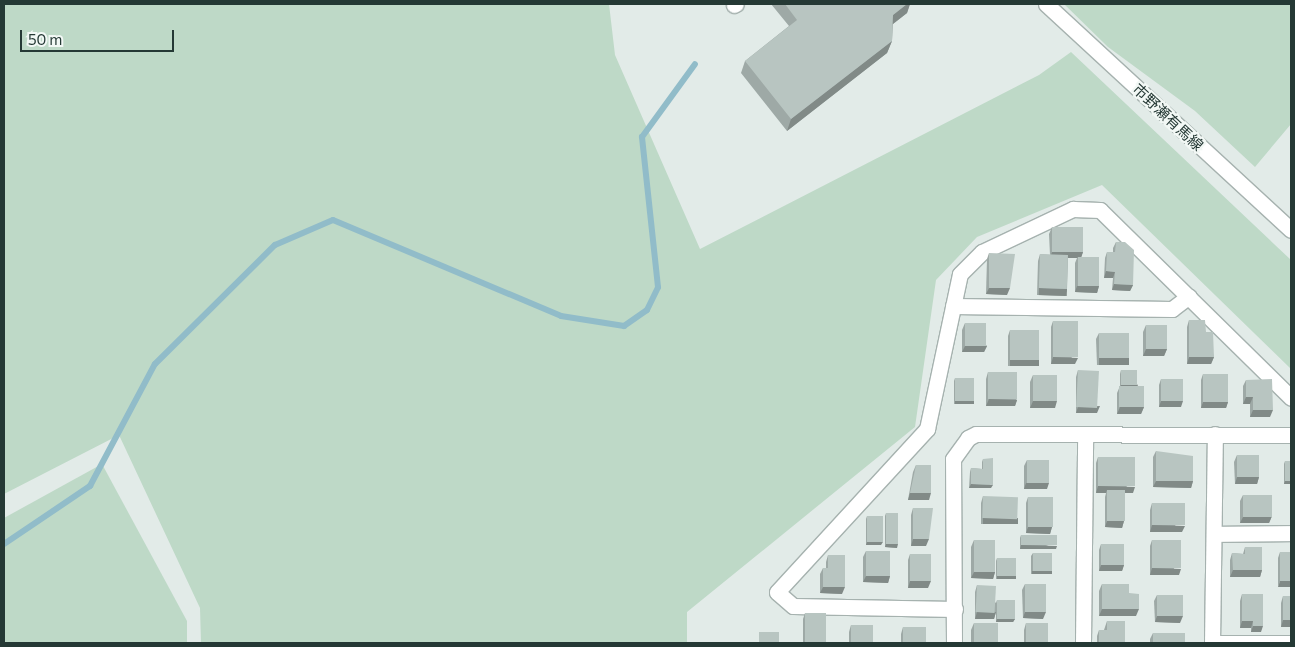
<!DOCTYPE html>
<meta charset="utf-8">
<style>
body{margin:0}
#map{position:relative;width:1295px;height:647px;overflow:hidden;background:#e2ebe8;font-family:Commissioner,"Noto Sans JP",sans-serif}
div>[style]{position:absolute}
.green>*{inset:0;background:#bed9c7}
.stream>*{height:6px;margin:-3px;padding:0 3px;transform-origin:3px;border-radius:3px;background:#91bcc9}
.roads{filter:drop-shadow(1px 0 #a6b2af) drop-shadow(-1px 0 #a6b2af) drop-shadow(0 1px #a6b2af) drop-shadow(0 -1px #a6b2af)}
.minor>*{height:15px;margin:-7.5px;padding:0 7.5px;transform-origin:7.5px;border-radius:7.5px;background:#fff}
.tertiary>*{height:15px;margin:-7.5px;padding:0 7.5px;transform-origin:7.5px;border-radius:7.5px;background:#fff}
.secondary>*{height:15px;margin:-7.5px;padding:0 7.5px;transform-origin:7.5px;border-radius:7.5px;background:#fff}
.wall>*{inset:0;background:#9ea9a6}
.shaded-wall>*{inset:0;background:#818a87;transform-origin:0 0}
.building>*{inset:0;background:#b8c5c1;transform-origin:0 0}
span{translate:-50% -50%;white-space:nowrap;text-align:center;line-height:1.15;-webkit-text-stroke:4.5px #f2f8f5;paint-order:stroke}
.street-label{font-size:15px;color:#253935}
.frame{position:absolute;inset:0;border:5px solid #253935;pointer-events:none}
.scale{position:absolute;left:20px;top:30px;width:154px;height:22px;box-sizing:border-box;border:2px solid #253935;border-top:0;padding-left:6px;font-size:15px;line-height:18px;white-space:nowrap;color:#253935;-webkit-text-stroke:4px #f2f8f5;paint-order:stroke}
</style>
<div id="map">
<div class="green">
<i style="clip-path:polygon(4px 4px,609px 4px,615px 55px,700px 249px,1039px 75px,1071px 52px,1291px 260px,1291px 369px,1102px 185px,977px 237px,936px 280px,915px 427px,687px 612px,687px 643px,201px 643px,200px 608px,119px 435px,4px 494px)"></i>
<i style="clip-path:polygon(1064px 4px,1291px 4px,1291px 124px,1255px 167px,1195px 111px,1108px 47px)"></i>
<i style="clip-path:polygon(102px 464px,187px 621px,187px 643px,4px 643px,4px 518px)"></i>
</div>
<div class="stream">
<i style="left:4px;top:544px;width:104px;rotate:-34deg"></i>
<i style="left:90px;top:486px;width:138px;rotate:-62deg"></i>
<i style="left:155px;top:364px;width:169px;rotate:-44.8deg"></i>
<i style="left:275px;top:245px;width:63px;rotate:-23.3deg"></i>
<i style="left:333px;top:220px;width:247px;rotate:22.8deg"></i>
<i style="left:561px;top:316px;width:64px;rotate:9deg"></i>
<i style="left:624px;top:326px;width:28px;rotate:-35deg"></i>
<i style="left:647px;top:310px;width:25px;rotate:-64deg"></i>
<i style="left:658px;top:287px;width:151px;rotate:-96.1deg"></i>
<i style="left:642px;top:137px;width:90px;rotate:-54deg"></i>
</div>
<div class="roads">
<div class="minor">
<i style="left:734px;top:5px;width:2px;rotate:-27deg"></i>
<i style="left:953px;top:306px;width:219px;rotate:0.8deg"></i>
<i style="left:1172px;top:309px;width:21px;rotate:-37deg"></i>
<i style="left:1214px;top:534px;width:77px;rotate:-0.7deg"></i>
<i style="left:955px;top:609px;width:162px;rotate:-178.9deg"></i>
<i style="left:793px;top:606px;width:21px;rotate:-139deg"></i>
<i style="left:777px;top:592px;width:222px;rotate:-47.4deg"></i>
<i style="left:927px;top:429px;width:158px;rotate:-78deg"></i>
<i style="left:960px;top:274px;width:31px;rotate:-45deg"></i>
<i style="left:982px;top:252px;width:101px;rotate:-25.3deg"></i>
<i style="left:1073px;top:209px;width:27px;rotate:2deg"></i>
<i style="left:1100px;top:210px;width:268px;rotate:44.5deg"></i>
<i style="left:1083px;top:643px;width:208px;rotate:-89.4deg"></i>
<i style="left:1212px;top:643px;width:209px;rotate:-89.2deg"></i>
<i style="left:1212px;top:643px;width:79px"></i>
</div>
<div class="tertiary">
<i style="left:954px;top:643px;width:184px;rotate:-90.3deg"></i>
<i style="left:953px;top:459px;width:26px;rotate:-54deg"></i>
<i style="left:968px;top:438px;width:9px;rotate:-27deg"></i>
<i style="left:976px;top:434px;width:315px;rotate:0.2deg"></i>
</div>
<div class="secondary">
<i style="left:1046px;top:4px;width:333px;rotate:42.7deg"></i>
</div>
</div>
<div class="wall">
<i style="clip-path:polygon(771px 4px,910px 4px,907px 13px,893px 24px,892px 41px,887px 53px,787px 131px,741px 73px,745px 61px,789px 26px)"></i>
<i style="clip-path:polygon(1052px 227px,1083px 252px,1081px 257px,1099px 286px,1097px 293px,1075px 292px,1075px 263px,1077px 258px,1068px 258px,1067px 289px,1065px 296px,1037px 295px,1038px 261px,1040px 254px,1050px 255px,1049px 234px)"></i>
<i style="clip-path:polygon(1116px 242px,1133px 285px,1130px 291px,1112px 290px,1113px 278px,1104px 278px,1105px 258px,1107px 252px,1113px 252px,1113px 248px)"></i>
<i style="clip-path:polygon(989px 253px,1007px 295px,986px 294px,987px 259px)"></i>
<i style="clip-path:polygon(1189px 320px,1206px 332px,1214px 357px,1211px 364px,1187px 364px,1187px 327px)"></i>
<i style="clip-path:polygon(1053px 321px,1075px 364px,1051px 364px,1051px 327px)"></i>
<i style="clip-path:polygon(965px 323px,987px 346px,984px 352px,962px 352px,962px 330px)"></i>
<i style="clip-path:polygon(1146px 325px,1167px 349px,1164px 356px,1143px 356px,1143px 332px)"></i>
<i style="clip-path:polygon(1010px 330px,1039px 360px,1037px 366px,1008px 366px,1008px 336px)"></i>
<i style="clip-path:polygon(1099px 333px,1127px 365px,1097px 365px,1096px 339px)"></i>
<i style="clip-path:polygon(1078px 370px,1097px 413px,1076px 413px,1076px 377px)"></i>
<i style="clip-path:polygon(1121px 370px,1138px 385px,1137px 386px,1144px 407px,1141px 414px,1117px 414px,1117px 393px,1120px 386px,1120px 374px)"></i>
<i style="clip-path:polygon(988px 372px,1017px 400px,1015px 406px,986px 406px,986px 379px)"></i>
<i style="clip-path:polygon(1203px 374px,1228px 402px,1226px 408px,1201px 408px,1201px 380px)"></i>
<i style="clip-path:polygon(1033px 375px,1055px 408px,1030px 408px,1030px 382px)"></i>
<i style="clip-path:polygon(955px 378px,974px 401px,973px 404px,954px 404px,954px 381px)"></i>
<i style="clip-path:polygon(1161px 379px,1181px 407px,1159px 407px,1159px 385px)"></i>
<i style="clip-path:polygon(1246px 380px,1270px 417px,1250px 417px,1250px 404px,1243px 404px,1243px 386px)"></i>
<i style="clip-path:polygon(1156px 451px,1193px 481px,1191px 488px,1153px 487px,1153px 457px)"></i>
<i style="clip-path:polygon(1237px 455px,1259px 477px,1257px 484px,1235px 484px,1234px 462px)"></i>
<i style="clip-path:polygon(1098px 457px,1133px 493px,1125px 493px,1124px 521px,1122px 528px,1105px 527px,1105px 497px,1106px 493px,1096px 493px,1096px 463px)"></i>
<i style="clip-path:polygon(983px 459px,991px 488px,969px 488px,970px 472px,971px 468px,982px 469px,982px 462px)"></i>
<i style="clip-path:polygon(1027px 460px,1047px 489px,1024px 489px,1024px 466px)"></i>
<i style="clip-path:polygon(1285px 461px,1291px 461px,1291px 484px,1284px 484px,1284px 464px)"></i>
<i style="clip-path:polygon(916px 465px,929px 500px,908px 500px,913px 472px)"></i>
<i style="clip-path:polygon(1243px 495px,1272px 516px,1269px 523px,1240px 523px,1240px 501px)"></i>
<i style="clip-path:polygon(983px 496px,1016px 524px,981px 524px,981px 503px)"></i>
<i style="clip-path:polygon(1028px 497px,1052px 527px,1050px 534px,1026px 533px,1026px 503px)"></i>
<i style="clip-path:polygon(1152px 503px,1182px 532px,1150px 532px,1150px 510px)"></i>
<i style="clip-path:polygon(913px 508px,926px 546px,911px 546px,911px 515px)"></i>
<i style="clip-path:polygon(886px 513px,897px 548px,885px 547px,885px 516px)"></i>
<i style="clip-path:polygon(867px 516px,881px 545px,866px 545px,866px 519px)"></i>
<i style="clip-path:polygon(1021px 535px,1056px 549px,1020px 549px,1020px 538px)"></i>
<i style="clip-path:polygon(974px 540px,995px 572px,993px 579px,971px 578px,971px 547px)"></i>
<i style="clip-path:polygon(1152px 540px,1179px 575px,1150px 575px,1150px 546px)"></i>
<i style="clip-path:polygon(1101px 544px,1124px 565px,1122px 571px,1099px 571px,1099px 550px)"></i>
<i style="clip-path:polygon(1245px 547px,1262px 570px,1260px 577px,1230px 577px,1230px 560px,1232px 553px,1243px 554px)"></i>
<i style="clip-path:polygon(866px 551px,890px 576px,888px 583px,863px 582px,863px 557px)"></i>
<i style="clip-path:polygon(1280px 552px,1291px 552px,1278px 587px,1278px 558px)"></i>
<i style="clip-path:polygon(1033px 553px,1052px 571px,1051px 574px,1031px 574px,1031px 556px)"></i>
<i style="clip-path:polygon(910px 554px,928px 588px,908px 588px,908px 560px)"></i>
<i style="clip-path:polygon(828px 555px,842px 594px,820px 593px,820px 574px,823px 568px,826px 568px,826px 562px)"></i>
<i style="clip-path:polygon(997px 558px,1016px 576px,1015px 579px,996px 579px,996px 561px)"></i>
<i style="clip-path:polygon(1025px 584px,1043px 619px,1023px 618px,1022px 590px)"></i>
<i style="clip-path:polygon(1102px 584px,1129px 593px,1136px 616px,1099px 616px,1099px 591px)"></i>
<i style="clip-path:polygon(977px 585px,996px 603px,997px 600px,1015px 619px,1013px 622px,996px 622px,996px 612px,994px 619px,975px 619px,975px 592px)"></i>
<i style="clip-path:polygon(1242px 594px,1261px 632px,1251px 632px,1251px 628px,1240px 628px,1240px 601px)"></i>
<i style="clip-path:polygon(1157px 595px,1180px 623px,1155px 622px,1154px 601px)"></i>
<i style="clip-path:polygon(1283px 596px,1291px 596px,1291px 627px,1281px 627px,1281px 603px)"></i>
<i style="clip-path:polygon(805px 613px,826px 643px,803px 643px,803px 619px)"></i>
<i style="clip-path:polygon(1107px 621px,1125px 643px,1097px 643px,1097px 636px,1099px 630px,1104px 630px)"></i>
<i style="clip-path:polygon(974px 623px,998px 643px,971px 643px,971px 630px)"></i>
<i style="clip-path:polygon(1026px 623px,1048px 643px,1024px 643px,1024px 630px)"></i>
<i style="clip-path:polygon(851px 625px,873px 643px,849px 643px,849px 632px)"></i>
<i style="clip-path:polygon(903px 627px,926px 643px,901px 643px,901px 634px)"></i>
<i style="clip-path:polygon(1153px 633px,1185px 643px,1150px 643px,1150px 639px)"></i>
</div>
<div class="shaded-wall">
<i style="clip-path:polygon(907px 4px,910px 4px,907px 13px,889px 27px,893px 15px)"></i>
<i style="clip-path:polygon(892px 41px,887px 53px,787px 131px,791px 119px)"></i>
<i style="clip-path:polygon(1052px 252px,1083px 252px,1081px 258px,1078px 257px,1077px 258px,1050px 258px)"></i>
<i style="clip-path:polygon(1106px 271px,1115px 272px,1113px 278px,1104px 278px)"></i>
<i style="clip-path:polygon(1114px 284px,1133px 285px,1130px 291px,1112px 290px)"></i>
<i style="clip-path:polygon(1077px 286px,1099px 286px,1097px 293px,1075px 292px)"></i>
<i style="clip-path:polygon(989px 288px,1010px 288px,1007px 295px,986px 294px)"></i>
<i style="left:1039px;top:288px;width:28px;height:7px;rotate:2deg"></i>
<i style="clip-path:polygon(965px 346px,987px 346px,984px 352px,962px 352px)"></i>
<i style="clip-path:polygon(1146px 349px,1167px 349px,1164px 356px,1143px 356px)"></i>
<i style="clip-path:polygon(1053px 357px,1078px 358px,1075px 364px,1051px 364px)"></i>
<i style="clip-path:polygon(1189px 357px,1214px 357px,1211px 364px,1187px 364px)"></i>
<i style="left:1099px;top:358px;width:30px;height:7px"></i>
<i style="left:1010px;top:360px;width:29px;height:6px"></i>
<i style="clip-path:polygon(1121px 385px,1138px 385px,1136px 388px,1120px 388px)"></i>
<i style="clip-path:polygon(1246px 397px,1253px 397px,1250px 404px,1243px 404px)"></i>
<i style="clip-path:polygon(989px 399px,1017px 400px,1015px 406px,986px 406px)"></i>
<i style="left:955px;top:401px;width:19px;height:3px"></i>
<i style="clip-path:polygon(1033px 401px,1057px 401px,1055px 408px,1030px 408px)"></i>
<i style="clip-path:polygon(1161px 401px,1183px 401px,1181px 407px,1159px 407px)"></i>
<i style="clip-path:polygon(1203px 402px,1228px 402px,1226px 408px,1201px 408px)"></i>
<i style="clip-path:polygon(1100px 406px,1097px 413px,1076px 413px,1078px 407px)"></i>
<i style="clip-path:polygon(1120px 407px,1144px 407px,1141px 414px,1117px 414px)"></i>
<i style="clip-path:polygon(1253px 410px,1273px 410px,1270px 417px,1250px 417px)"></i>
<i style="clip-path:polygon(1237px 477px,1259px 477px,1257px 484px,1235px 484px)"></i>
<i style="clip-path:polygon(1156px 481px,1193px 481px,1191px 488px,1153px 487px)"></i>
<i style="clip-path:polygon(1285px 481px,1291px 481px,1291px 484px,1284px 484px)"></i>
<i style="clip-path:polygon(1026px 483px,1049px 483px,1047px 489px,1024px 489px)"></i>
<i style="clip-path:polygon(971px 484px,993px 485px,991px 488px,969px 488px)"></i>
<i style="clip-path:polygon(1098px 486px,1135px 487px,1133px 493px,1107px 493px,1107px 490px,1106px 493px,1096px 493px)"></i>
<i style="clip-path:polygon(910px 493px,931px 493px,929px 500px,908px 500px)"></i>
<i style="clip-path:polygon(1272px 516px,1269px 523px,1240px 523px,1243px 517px)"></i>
<i style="left:983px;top:518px;width:35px;height:6px"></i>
<i style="clip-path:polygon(1107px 521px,1124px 521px,1122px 528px,1105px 527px)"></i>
<i style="clip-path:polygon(1152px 525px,1185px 526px,1182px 532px,1150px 532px)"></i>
<i style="clip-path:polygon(1028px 527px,1052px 527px,1050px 534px,1026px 533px)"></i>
<i style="clip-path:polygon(913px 539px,929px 539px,926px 546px,911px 546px)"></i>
<i style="clip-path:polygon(867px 542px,883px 542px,881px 545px,866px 545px)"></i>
<i style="clip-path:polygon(886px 544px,898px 544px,897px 548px,885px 547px)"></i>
<i style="clip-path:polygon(1021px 545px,1057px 546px,1056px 549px,1020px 549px)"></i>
<i style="clip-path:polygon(1101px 565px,1124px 565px,1122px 571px,1099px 571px)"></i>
<i style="clip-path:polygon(1152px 568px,1181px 569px,1179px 575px,1150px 575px)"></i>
<i style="clip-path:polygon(1233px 570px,1262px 570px,1260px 577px,1230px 577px)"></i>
<i style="left:1032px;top:571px;width:20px;height:3px"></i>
<i style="clip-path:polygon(974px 572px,995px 572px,993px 579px,971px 578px)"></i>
<i style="clip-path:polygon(866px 576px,890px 576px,888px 583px,863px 582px)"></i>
<i style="left:997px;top:576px;width:19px;height:3px"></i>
<i style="clip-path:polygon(910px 581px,931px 581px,928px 588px,908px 588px)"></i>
<i style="clip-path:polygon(1280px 581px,1291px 581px,1291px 587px,1278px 587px)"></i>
<i style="clip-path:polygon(823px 587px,845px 587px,842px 594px,820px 593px)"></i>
<i style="clip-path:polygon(1102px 609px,1139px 609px,1136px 616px,1099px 616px)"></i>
<i style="clip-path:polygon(977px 612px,996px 612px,994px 619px,975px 619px)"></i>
<i style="clip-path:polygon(1025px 612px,1046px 612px,1043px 619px,1023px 618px)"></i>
<i style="clip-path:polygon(1157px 616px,1183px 616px,1180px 623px,1155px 622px)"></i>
<i style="clip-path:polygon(997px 619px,1015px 619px,1013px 622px,996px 622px)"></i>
<i style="clip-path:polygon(1283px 620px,1291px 620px,1291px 627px,1281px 627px)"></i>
<i style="clip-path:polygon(1242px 621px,1253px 621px,1251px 628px,1240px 628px)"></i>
<i style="clip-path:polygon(1253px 626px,1263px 626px,1261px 632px,1251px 632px)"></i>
</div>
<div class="building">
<i style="clip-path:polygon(785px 4px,907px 4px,893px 15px,892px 41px,791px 119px,745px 61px,797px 20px)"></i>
<i style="left:1052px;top:227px;width:31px;height:25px"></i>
<i style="clip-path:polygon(1116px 242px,1125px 242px,1134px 250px,1133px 285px,1114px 284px,1115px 272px,1106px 271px,1107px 252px,1115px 252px)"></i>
<i style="clip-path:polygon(989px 253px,1015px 254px,1010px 288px,989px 288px)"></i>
<i style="left:1040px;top:254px;width:28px;height:34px;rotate:2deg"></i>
<i style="left:1078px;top:257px;width:21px;height:29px"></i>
<i style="clip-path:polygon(1189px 320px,1205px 320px,1206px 332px,1213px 332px,1214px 357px,1189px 357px)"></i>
<i style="left:1053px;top:321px;width:25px;height:36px"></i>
<i style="left:965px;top:323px;width:21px;height:23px"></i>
<i style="left:1146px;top:325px;width:21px;height:24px"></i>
<i style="left:1010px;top:330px;width:29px;height:30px"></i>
<i style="left:1099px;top:333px;width:30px;height:25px"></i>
<i style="left:1078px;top:370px;width:21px;height:37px;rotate:3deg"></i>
<i style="left:1121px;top:370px;width:16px;height:15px"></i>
<i style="left:988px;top:372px;width:29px;height:27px"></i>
<i style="left:1203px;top:374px;width:25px;height:28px"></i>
<i style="left:1033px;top:375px;width:24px;height:26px"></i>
<i style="left:955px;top:378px;width:19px;height:23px"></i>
<i style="left:1161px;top:379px;width:22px;height:22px"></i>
<i style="clip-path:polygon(1272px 379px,1273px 410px,1253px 410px,1253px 397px,1246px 397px,1246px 380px)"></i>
<i style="left:1119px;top:386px;width:25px;height:21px"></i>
<i style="clip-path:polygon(1156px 451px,1193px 456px,1193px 481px,1156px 481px)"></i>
<i style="left:1237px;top:455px;width:22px;height:22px"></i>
<i style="left:1098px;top:457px;width:37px;height:29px"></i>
<i style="clip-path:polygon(993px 458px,993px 485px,971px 484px,971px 468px,983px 469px,983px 459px)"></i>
<i style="left:1027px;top:460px;width:22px;height:23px"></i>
<i style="left:1285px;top:461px;width:6px;height:20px"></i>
<i style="clip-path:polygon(916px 465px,931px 465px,931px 493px,910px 493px)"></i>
<i style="left:1107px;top:490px;width:18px;height:31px"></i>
<i style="left:1243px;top:495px;width:29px;height:22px"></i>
<i style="left:983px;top:496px;width:35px;height:22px;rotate:2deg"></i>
<i style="left:1028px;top:497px;width:25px;height:30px"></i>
<i style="left:1152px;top:503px;width:33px;height:22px"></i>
<i style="clip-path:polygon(913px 508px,933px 508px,929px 539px,913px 539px)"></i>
<i style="left:886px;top:513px;width:12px;height:31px"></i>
<i style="left:867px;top:516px;width:16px;height:26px"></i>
<i style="left:1021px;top:535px;width:36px;height:10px"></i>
<i style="left:974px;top:540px;width:21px;height:32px"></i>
<i style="left:1152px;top:540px;width:29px;height:28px"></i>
<i style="left:1101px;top:544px;width:23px;height:21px"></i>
<i style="clip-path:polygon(1245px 547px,1262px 547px,1262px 570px,1233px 570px,1232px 553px,1245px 554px)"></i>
<i style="left:866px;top:551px;width:24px;height:25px"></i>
<i style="left:1280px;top:552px;width:11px;height:29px"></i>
<i style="left:1033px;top:553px;width:19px;height:18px"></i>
<i style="left:910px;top:554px;width:21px;height:27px"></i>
<i style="clip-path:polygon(828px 555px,845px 555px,845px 587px,823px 587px,823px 568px,828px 568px)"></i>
<i style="left:997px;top:558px;width:19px;height:18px"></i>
<i style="left:1025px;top:584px;width:21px;height:28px"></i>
<i style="clip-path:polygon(1102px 584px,1129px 584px,1129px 593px,1139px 594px,1139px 609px,1102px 609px)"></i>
<i style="left:977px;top:585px;width:19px;height:27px;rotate:3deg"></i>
<i style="clip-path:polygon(1242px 594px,1263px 594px,1263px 626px,1253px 626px,1253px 621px,1242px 621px)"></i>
<i style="left:1157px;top:595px;width:26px;height:21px"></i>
<i style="left:1283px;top:596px;width:8px;height:24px"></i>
<i style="left:997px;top:600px;width:18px;height:19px"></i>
<i style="left:805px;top:613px;width:21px;height:30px"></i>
<i style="clip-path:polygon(1107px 621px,1125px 621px,1125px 643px,1099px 643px,1099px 630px,1107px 630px)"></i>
<i style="left:974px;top:623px;width:24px;height:20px"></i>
<i style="left:1026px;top:623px;width:22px;height:20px"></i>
<i style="left:851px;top:625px;width:22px;height:18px"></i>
<i style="left:903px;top:627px;width:23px;height:16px"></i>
<i style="left:759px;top:632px;width:20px;height:11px"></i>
<i style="left:1153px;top:633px;width:32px;height:10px"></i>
</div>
<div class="street-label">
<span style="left:1168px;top:117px;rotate:43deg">市野瀬有馬線</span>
</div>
<div class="frame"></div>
<div class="scale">50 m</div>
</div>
